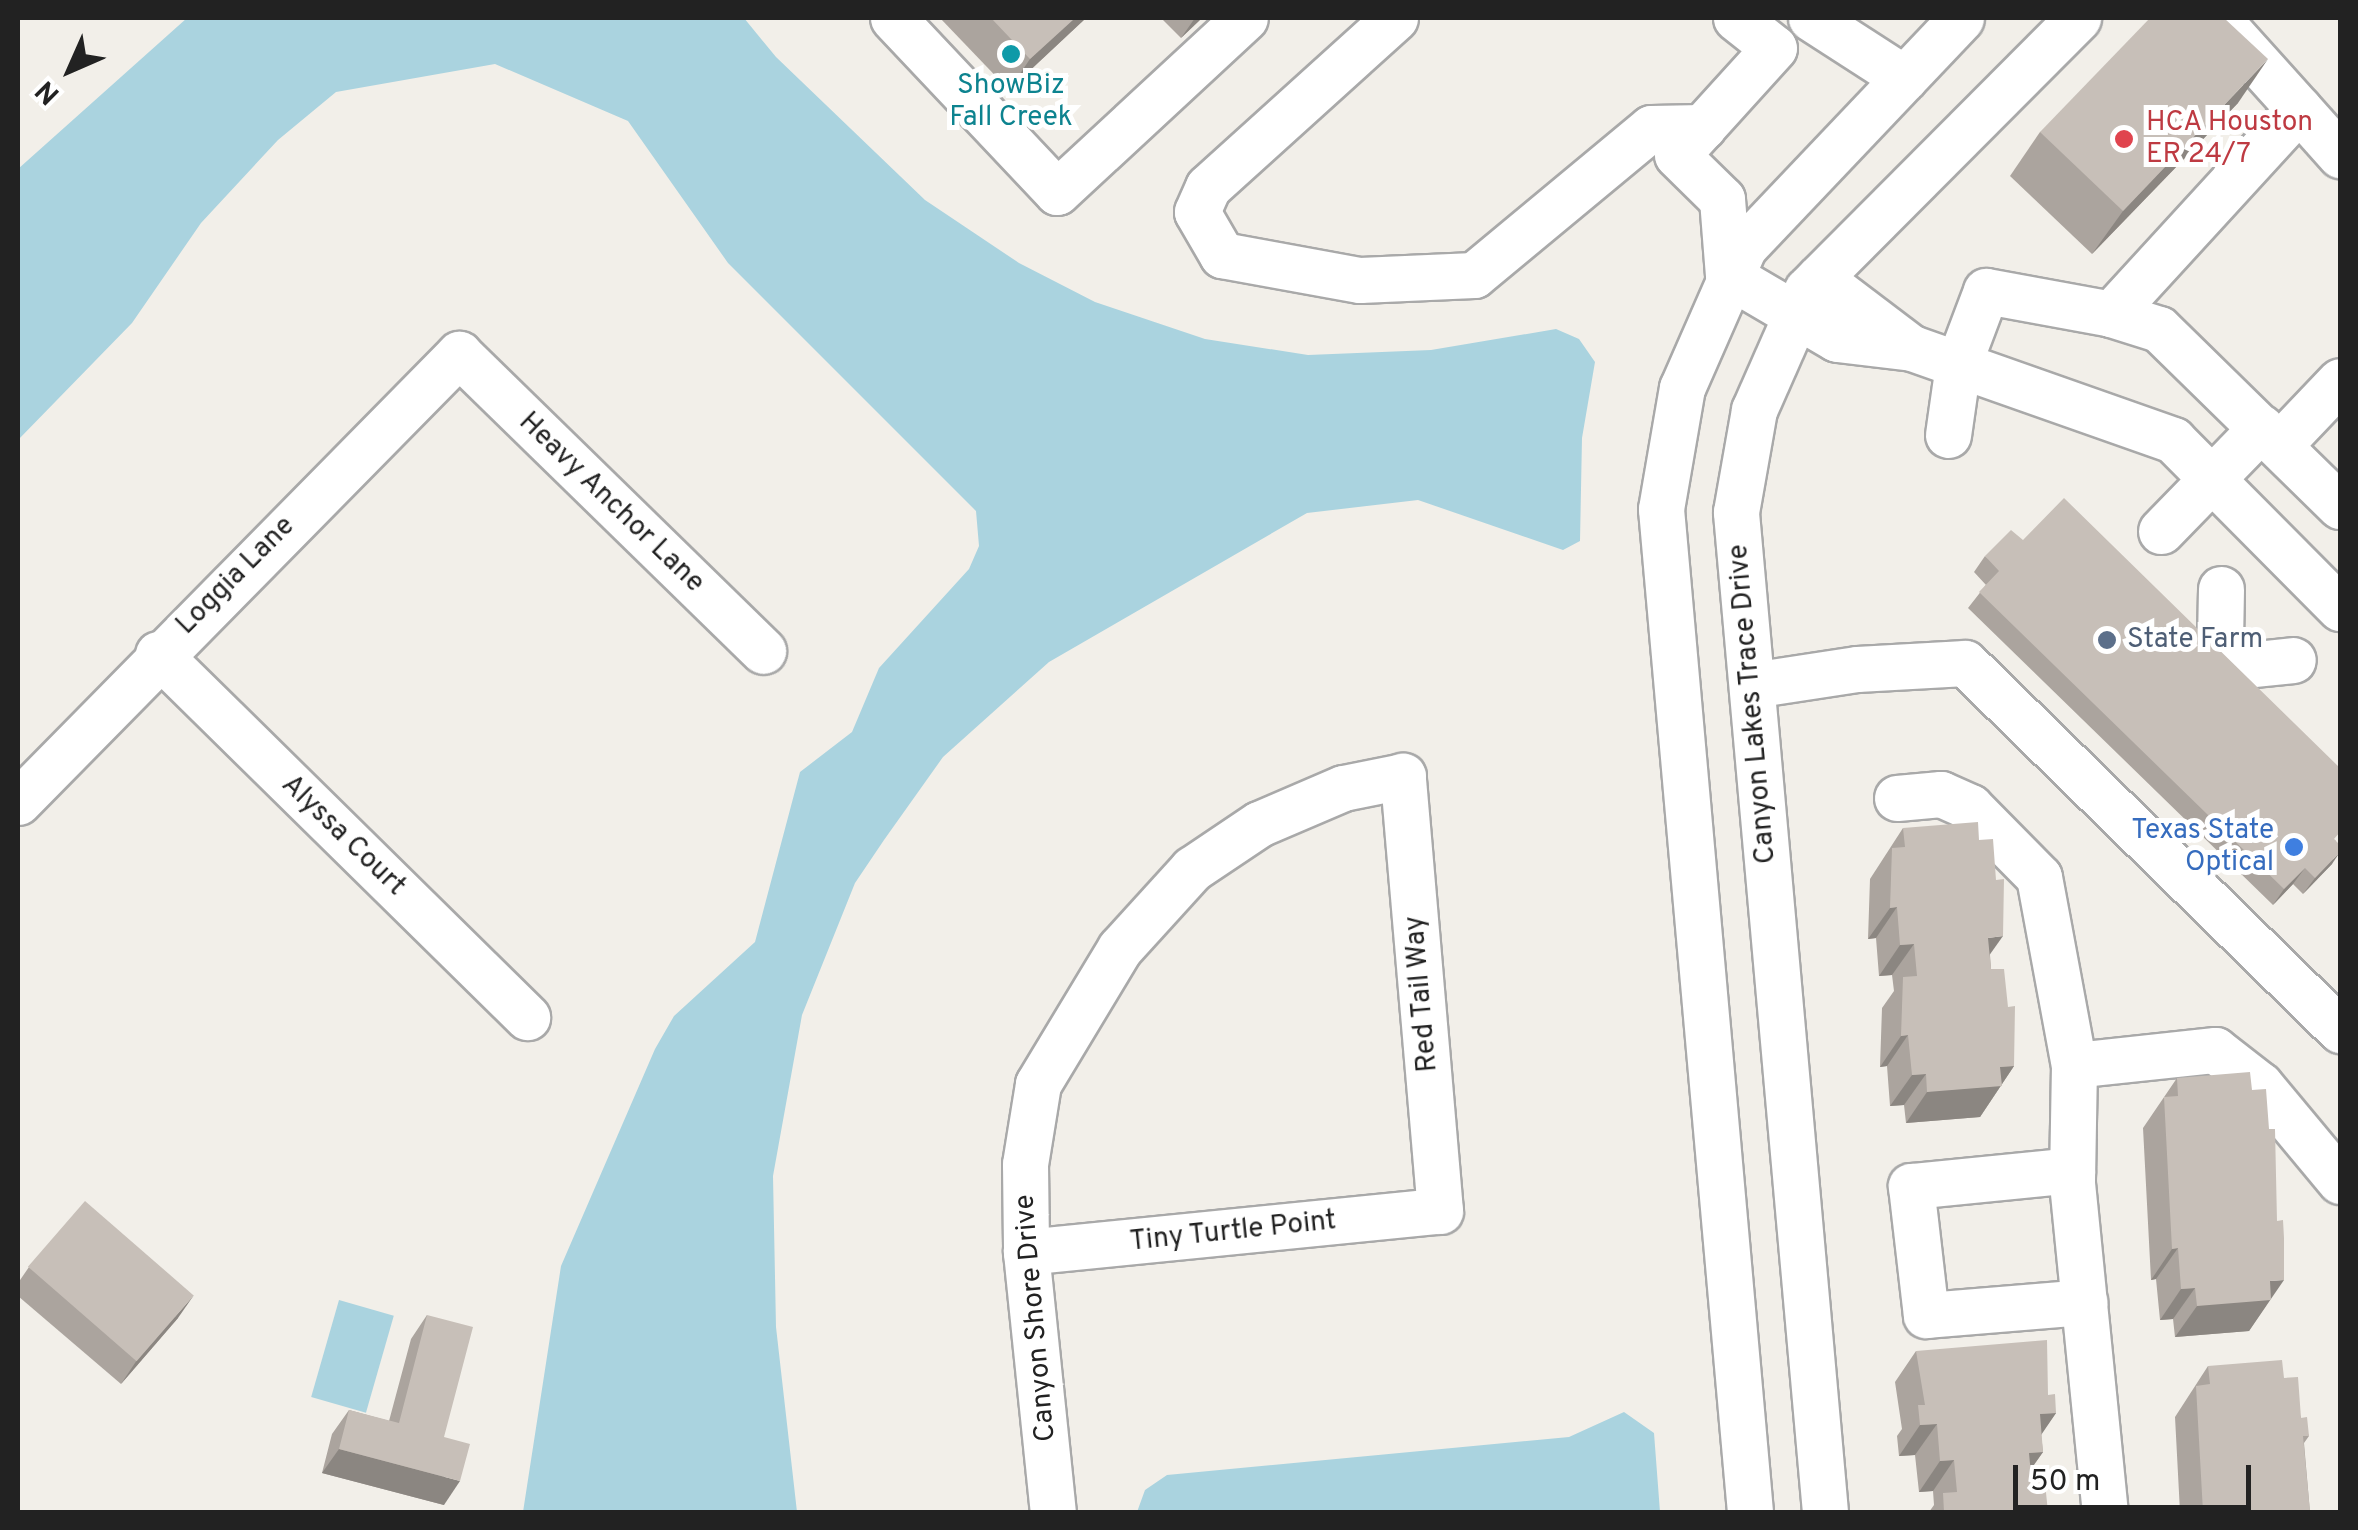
<!DOCTYPE html>
<style>
body{margin:0}
#map{position:relative;width:2358px;height:1530px;overflow:hidden;background:#f2efe9;font-family:Overpass,sans-serif}
div>[style]{position:absolute}
.water>*{inset:0;background:#aad3df;transform-origin:0 0}
.roads{filter:drop-shadow(2px 0 #a9a9a9) drop-shadow(-2px 0 #a9a9a9) drop-shadow(0 2px #a9a9a9) drop-shadow(0 -2px #a9a9a9)}
.minor>*{height:45px;margin:-22.5px;padding:0 22.5px;transform-origin:22.5px;border-radius:22.5px;background:#fff}
.wall>*{inset:0;background:#aba49e}
.shaded-wall>*{inset:0;background:#8b8681}
.building>*{inset:0;background:#c7bfb8;transform-origin:0 0}
.dots>*{width:28px;height:28px;translate:-50% -50%;box-sizing:border-box;border:5px solid #fff;border-radius:50%}
span{translate:-50% -50%;white-space:nowrap;text-align:center;line-height:1.15;-webkit-text-stroke:10px #fff;paint-order:stroke}
.culture-label{font-size:28px;color:#0d838f}
.health-label{font-size:28px;color:#be3a42}
.left{translate:0 -50%;text-align:left}
.street-label{font-size:28px;color:#222}
.service-label{font-size:28px;color:#4e5e75}
.shop-label{font-size:28px;color:#366cbe}
.right{translate:-100% -50%;text-align:right}
.frame{position:absolute;inset:0;border:20px solid #222;pointer-events:none}
.north{position:absolute;left:20px;top:20px;width:100px;height:100px;-webkit-text-stroke:8px #fff;paint-order:stroke;rotate:225deg;font-size:28px;font-weight:700;line-height:40px;text-align:center;color:#222}
.north::after{content:'';display:block;margin:auto;width:35px;height:45px;background:#222;clip-path:polygon(50% 0,100% 100%,50% 72%,0 100%)}
.scale{position:absolute;left:2013px;top:1465px;width:238px;height:45px;box-sizing:border-box;border:5px solid #222;border-top:0;padding-left:12px;font-size:30px;line-height:35px;white-space:nowrap;color:#222;-webkit-text-stroke:8px #fff;paint-order:stroke}
</style>
<div id="map">
<div class="water">
<i style="clip-path:polygon(187px 18px,744px 18px,776px 57px,925px 200px,1019px 263px,1095px 302px,1205px 339px,1308px 355px,1431px 350px,1556px 329px,1579px 339px,1595px 362px,1582px 438px,1580px 541px,1563px 550px,1418px 500px,1307px 513px,1049px 662px,943px 757px,884px 840px,855px 883px,802px 1015px,773px 1176px,776px 1327px,797px 1512px,523px 1512px,561px 1266px,655px 1049px,674px 1016px,755px 942px,800px 772px,852px 732px,879px 668px,969px 569px,979px 546px,976px 511px,728px 263px,628px 121px,495px 64px,336px 92px,278px 140px,201px 223px,132px 323px,18px 440px,18px 169px)"></i>
<i style="left:339px;top:1300px;width:57px;height:101px;rotate:16deg"></i>
<i style="clip-path:polygon(1624px 1412px,1654px 1433px,1660px 1512px,1137px 1512px,1145px 1490px,1167px 1475px,1569px 1437px)"></i>
</div>
<div class="roads">
<div class="minor">
<i style="left:893px;top:18px;width:239px;rotate:46.7deg"></i>
<i style="left:1057px;top:192px;width:256px;rotate:-42.8deg"></i>
<i style="left:1395px;top:18px;width:252px;rotate:137.9deg"></i>
<i style="left:1208px;top:187px;width:27px;rotate:114deg"></i>
<i style="left:1197px;top:212px;width:50px;rotate:59.8deg"></i>
<i style="left:1222px;top:255px;width:140px;rotate:10.3deg"></i>
<i style="left:1360px;top:280px;width:114px;rotate:-2.5deg"></i>
<i style="left:1474px;top:275px;width:230px;rotate:-39.7deg"></i>
<i style="left:1651px;top:128px;width:52px;rotate:-1.1deg"></i>
<i style="left:1736px;top:18px;width:48px;rotate:38.3deg"></i>
<i style="left:1774px;top:48px;width:144px;rotate:132.2deg"></i>
<i style="left:1677px;top:155px;width:63px;rotate:44.4deg"></i>
<i style="left:1722px;top:199px;width:76px;rotate:85.5deg"></i>
<i style="left:1728px;top:275px;width:126px;rotate:30.4deg"></i>
<i style="left:1837px;top:339px;width:76px;rotate:6.8deg"></i>
<i style="left:1912px;top:348px;width:277px;rotate:19.4deg"></i>
<i style="left:2173px;top:440px;width:237px;rotate:45.2deg"></i>
<i style="left:1811px;top:18px;width:111px;rotate:32.8deg"></i>
<i style="left:2299px;top:109px;width:62px;rotate:48.3deg"></i>
<i style="left:1819px;top:278px;width:114px;rotate:37.2deg"></i>
<i style="left:2111px;top:314px;width:50px;rotate:17.4deg"></i>
<i style="left:2159px;top:329px;width:253px;rotate:44.4deg"></i>
<i style="left:1948px;top:435px;width:71px;rotate:-81.9deg"></i>
<i style="left:1958px;top:365px;width:79px;rotate:-69.3deg"></i>
<i style="left:1986px;top:291px;width:127px;rotate:10.4deg"></i>
<i style="left:2111px;top:314px;width:278px;rotate:-47.5deg"></i>
<i style="left:2299px;top:109px;width:122px;rotate:-132deg"></i>
<i style="left:2279px;top:445px;width:88px;rotate:-46.4deg"></i>
<i style="left:2161px;top:531px;width:144px;rotate:-45.8deg"></i>
<i style="left:2221px;top:589px;width:50px;rotate:91.1deg"></i>
<i style="left:2220px;top:639px;width:20px;rotate:57deg"></i>
<i style="left:2231px;top:656px;width:17px;rotate:31deg"></i>
<i style="left:2246px;top:665px;width:47px;rotate:-6.1deg"></i>
<i style="left:158px;top:654px;width:518px;rotate:44.53deg"></i>
<i style="left:1752px;top:685px;width:106px;rotate:-8.7deg"></i>
<i style="left:1857px;top:669px;width:108px;rotate:-3.2deg"></i>
<i style="left:1965px;top:663px;width:525px;rotate:44.38deg"></i>
<i style="left:1897px;top:798px;width:44px;rotate:-5.2deg"></i>
<i style="left:1941px;top:794px;width:32px;rotate:24deg"></i>
<i style="left:1970px;top:807px;width:98px;rotate:45.4deg"></i>
<i style="left:2039px;top:877px;width:191px;rotate:79.5deg"></i>
<i style="left:2074px;top:1065px;width:118px;rotate:91deg"></i>
<i style="left:2072px;top:1183px;width:331px;rotate:84.3deg"></i>
<i style="left:18px;top:802px;width:629px;rotate:-45.45deg"></i>
<i style="left:459px;top:354px;width:425px;rotate:44.3deg"></i>
<i style="left:2074px;top:1065px;width:142px;rotate:-6.1deg"></i>
<i style="left:2215px;top:1050px;width:57px;rotate:37.9deg"></i>
<i style="left:2260px;top:1085px;width:125px;rotate:50.2deg"></i>
<i style="left:2072px;top:1170px;width:162px;rotate:174.3deg"></i>
<i style="left:1911px;top:1186px;width:130px;rotate:83.4deg"></i>
<i style="left:1926px;top:1315px;width:159px;rotate:-4.7deg"></i>
<i style="left:1026px;top:1252px;width:416px;rotate:-5.7deg"></i>
<i style="left:1440px;top:1211px;width:437px;rotate:-94.9deg"></i>
<i style="left:1403px;top:776px;width:61px;rotate:168.7deg"></i>
<i style="left:1343px;top:788px;width:91px;rotate:156.8deg"></i>
<i style="left:1259px;top:824px;width:81px;rotate:146.1deg"></i>
<i style="left:1192px;top:869px;width:107px;rotate:132.3deg"></i>
<i style="left:1120px;top:948px;width:159px;rotate:121.1deg"></i>
<i style="left:1038px;top:1084px;width:81px;rotate:99.2deg"></i>
<i style="left:1025px;top:1164px;width:88px;rotate:89.3deg"></i>
<i style="left:1026px;top:1252px;width:261px;rotate:84.1deg"></i>
<i style="left:1750px;top:1512px;width:1007px;rotate:-95.07deg"></i>
<i style="left:1661px;top:509px;width:123px;rotate:-80.2deg"></i>
<i style="left:1682px;top:388px;width:154px;rotate:-66.3deg"></i>
<i style="left:1744px;top:247px;width:315px;rotate:-46.5deg"></i>
<i style="left:1825px;top:1512px;width:1004px;rotate:-95.09deg"></i>
<i style="left:1736px;top:512px;width:104px;rotate:-80deg"></i>
<i style="left:1754px;top:410px;width:131px;rotate:-66.2deg"></i>
<i style="left:1807px;top:290px;width:384px;rotate:-45.1deg"></i>
</div>
</div>
<div class="wall">
<i style="clip-path:polygon(940px 18px,1086px 18px,1009px 90px)"></i>
<i style="clip-path:polygon(1161px 18px,1202px 18px,1181px 38px)"></i>
<i style="clip-path:polygon(2238px 103px,2092px 254px,2010px 176px,2040px 132px)"></i>
<i style="clip-path:polygon(1985px 556px,2336px 841px,2332px 864px,2303px 894px,2293px 884px,2273px 905px,1968px 608px,1986px 585px,1974px 572px)"></i>
<i style="clip-path:polygon(1903px 828px,1990px 955px,1991px 969px,2014px 1066px,1980px 1117px,1906px 1123px,1904px 1105px,1890px 1106px,1887px 1066px,1880px 1067px,1882px 1008px,1894px 991px,1892px 975px,1879px 976px,1876px 938px,1868px 939px,1870px 879px)"></i>
<i style="clip-path:polygon(2177px 1078px,2271px 1298px,2249px 1331px,2175px 1337px,2173px 1319px,2160px 1320px,2156px 1279px,2151px 1280px,2143px 1128px)"></i>
<i style="clip-path:polygon(29px 1267px,178px 1318px,121px 1384px,18px 1296px,18px 1283px)"></i>
<i style="clip-path:polygon(427px 1315px,444px 1437px,444px 1505px,322px 1473px,332px 1434px,349px 1410px,389px 1421px,411px 1339px)"></i>
<i style="clip-path:polygon(1916px 1351px,2048px 1395px,2056px 1413px,2041px 1434px,2043px 1452px,2031px 1469px,2032px 1485px,2048px 1512px,1929px 1512px,1934px 1505px,1933px 1491px,1919px 1492px,1915px 1455px,1899px 1456px,1897px 1436px,1902px 1429px,1895px 1382px)"></i>
<i style="clip-path:polygon(2208px 1366px,2284px 1378px,2309px 1436px,2304px 1443px,2310px 1512px,2180px 1512px,2175px 1417px)"></i>
</div>
<div class="shaded-wall">
<i style="clip-path:polygon(1075px 18px,1086px 18px,1009px 90px,1030px 59px)"></i>
<i style="clip-path:polygon(1195px 18px,1202px 18px,1181px 38px)"></i>
<i style="clip-path:polygon(2268px 59px,2238px 103px,2092px 254px,2123px 211px)"></i>
<i style="clip-path:polygon(2340px 852px,2332px 864px,2303px 894px,2315px 878px)"></i>
<i style="clip-path:polygon(2305px 868px,2293px 884px,2273px 905px,2284px 889px)"></i>
<i style="clip-path:polygon(1897px 907px,1876px 938px,1868px 939px,1890px 908px)"></i>
<i style="clip-path:polygon(2003px 936px,1981px 967px,1988px 938px)"></i>
<i style="clip-path:polygon(1914px 944px,1892px 975px,1879px 976px,1900px 945px)"></i>
<i style="clip-path:polygon(1908px 1035px,1887px 1066px,1880px 1067px,1901px 1036px)"></i>
<i style="clip-path:polygon(2014px 1066px,1980px 1117px,1906px 1123px,1927px 1092px,2000px 1067px)"></i>
<i style="clip-path:polygon(1926px 1074px,1904px 1105px,1890px 1106px,1912px 1075px)"></i>
<i style="clip-path:polygon(2178px 1248px,2156px 1279px,2151px 1280px,2172px 1249px)"></i>
<i style="clip-path:polygon(2284px 1280px,2249px 1331px,2175px 1337px,2197px 1306px,2270px 1281px)"></i>
<i style="clip-path:polygon(2195px 1288px,2173px 1319px,2160px 1320px,2181px 1289px)"></i>
<i style="clip-path:polygon(194px 1295px,178px 1318px,121px 1384px,137px 1360px)"></i>
<i style="clip-path:polygon(2056px 1413px,2035px 1444px,2040px 1414px)"></i>
<i style="clip-path:polygon(1937px 1424px,1915px 1455px,1899px 1456px,1920px 1425px)"></i>
<i style="clip-path:polygon(339px 1449px,460px 1481px,444px 1505px,322px 1473px)"></i>
<i style="clip-path:polygon(2043px 1452px,2021px 1483px,2029px 1453px)"></i>
<i style="clip-path:polygon(1954px 1460px,1933px 1491px,1919px 1492px,1940px 1461px)"></i>
</div>
<div class="building">
<i style="clip-path:polygon(991px 18px,1075px 18px,1030px 59px)"></i>
<i style="clip-path:polygon(2150px 18px,2224px 18px,2268px 59px,2123px 211px,2040px 132px)"></i>
<i style="clip-path:polygon(2064px 498px,2340px 768px,2340px 832px,2334px 839px,2340px 845px,2340px 852px,2315px 878px,2305px 868px,2284px 889px,1979px 592px,1999px 571px,1985px 556px,2011px 530px,2023px 540px)"></i>
<i style="clip-path:polygon(1978px 822px,1979px 840px,1993px 839px,1996px 880px,2004px 879px,2003px 936px,1988px 938px,1991px 969px,2004px 969px,2008px 1007px,2015px 1006px,2014px 1066px,2000px 1067px,2002px 1086px,1927px 1092px,1926px 1074px,1912px 1075px,1908px 1035px,1901px 1036px,1903px 977px,1917px 976px,1914px 944px,1900px 945px,1897px 907px,1890px 908px,1892px 848px,1905px 847px,1903px 828px)"></i>
<i style="clip-path:polygon(2250px 1072px,2252px 1090px,2266px 1089px,2269px 1129px,2275px 1129px,2277px 1221px,2283px 1220px,2284px 1238px,2284px 1280px,2270px 1281px,2271px 1300px,2197px 1306px,2195px 1288px,2181px 1289px,2178px 1248px,2172px 1249px,2164px 1097px,2178px 1096px,2177px 1078px)"></i>
<i style="left:85px;top:1201px;width:144px;height:87px;rotate:41deg"></i>
<i style="clip-path:polygon(427px 1315px,473px 1327px,444px 1437px,470px 1444px,460px 1481px,339px 1449px,349px 1410px,399px 1423px)"></i>
<i style="clip-path:polygon(2047px 1340px,2048px 1395px,2055px 1394px,2056px 1413px,2040px 1414px,2043px 1452px,2029px 1453px,2032px 1485px,2045px 1483px,2048px 1512px,1944px 1512px,1943px 1493px,1957px 1492px,1954px 1460px,1940px 1461px,1937px 1424px,1920px 1425px,1918px 1405px,1925px 1405px,1916px 1351px)"></i>
<i style="clip-path:polygon(2282px 1360px,2284px 1378px,2298px 1377px,2301px 1418px,2307px 1417px,2309px 1436px,2303px 1436px,2310px 1512px,2203px 1512px,2196px 1386px,2210px 1384px,2208px 1366px)"></i>
</div>
<div class="dots">
<i style="left:1011px;top:54px;background:#0f9aa8"></i>
<i style="left:2124px;top:139px;background:#e0444e"></i>
<i style="left:2107px;top:640px;background:#5c6f8a"></i>
<i style="left:2294px;top:847px;background:#3f7fe0"></i>
</div>
<div class="culture-label">
<span style="left:1011px;top:102px">ShowBiz<br>Fall Creek</span>
</div>
<div class="health-label">
<span class="left" style="left:2146px;top:139px">HCA Houston<br>ER 24/7</span>
</div>
<div class="street-label">
<span style="left:611px;top:503px;rotate:44deg">Heavy Anchor Lane</span>
<span style="left:236px;top:576px;rotate:-45deg">Loggia Lane</span>
<span style="left:1753px;top:704px;rotate:-95deg">Canyon Lakes Trace Drive</span>
<span style="left:343px;top:836px;rotate:44deg">Alyssa Court</span>
<span style="left:1422px;top:994px;rotate:-95deg">Red Tail Way</span>
<span style="left:1233px;top:1232px;rotate:-6deg">Tiny Turtle Point</span>
<span style="left:1036px;top:1318px;rotate:-95deg">Canyon Shore Drive</span>
</div>
<div class="service-label">
<span class="left" style="left:2127px;top:640px">State Farm</span>
</div>
<div class="shop-label">
<span class="right" style="left:2274px;top:847px">Texas State<br>Optical</span>
</div>
<div class="frame"></div>
<div class="north">N</div>
<div class="scale">50 m</div>
</div>
